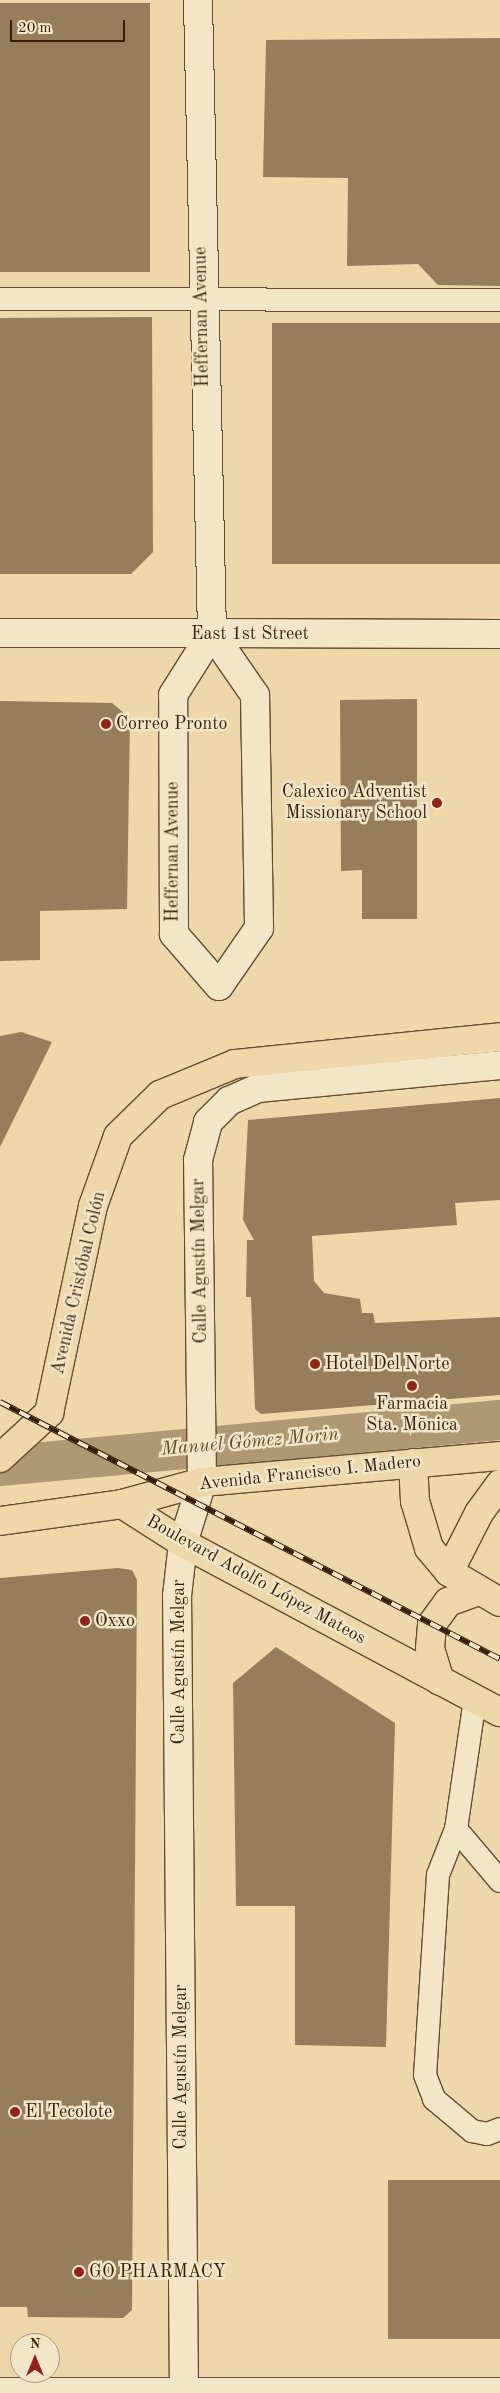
<!DOCTYPE html>
<meta charset="utf-8">
<style>
body{margin:0}
#map{position:relative;width:500px;height:2393px;overflow:hidden;background:#edd7ab;font-family:"Old Standard TT",serif}
div>[style]{position:absolute}
.canal>*{height:40px;margin:-20px;padding:0 20px;transform-origin:20px;border-radius:20px;background:#af9874}
.building>*{inset:0;background:#967e5d;transform-origin:0 0}
.roads{filter:drop-shadow(1px 0 #654c32) drop-shadow(-1px 0 #654c32) drop-shadow(0 1px #654c32) drop-shadow(0 -1px #654c32)}
.service>*{height:22px;margin:-11px;padding:0 11px;transform-origin:11px;border-radius:11px;background:#f3e5c8}
.minor>*{height:28px;margin:-14px;padding:0 14px;transform-origin:14px;border-radius:14px;background:#f3e5c8}
.tertiary>*{height:28px;margin:-14px;padding:0 14px;transform-origin:14px;border-radius:14px;background:#f3e5c8}
.secondary>*{height:28px;margin:-14px;padding:0 14px;transform-origin:14px;border-radius:14px;background:#f3e5c8}
.primary>*{height:28px;margin:-14px;padding:0 14px;transform-origin:14px;border-radius:14px;background:#edd7ab}
.rail>*{height:5.5px;margin-top:-2.75px;transform-origin:0;background:repeating-linear-gradient(90deg,#f3e5c8 0 11px,#381e09 0 22px);box-sizing:border-box;border-block:1px solid #381e09}
.dots>*{width:14px;height:14px;translate:-50% -50%;box-sizing:border-box;border:2px solid #f3e5c8;border-radius:50%}
span{translate:-50% -50%;white-space:nowrap;text-align:center;line-height:1.15;-webkit-text-stroke:5px #f3e5c8;paint-order:stroke}
.street-label{font-size:18px;color:#381e09}
.poi-label{font-size:18px;color:#381e09}
.left{translate:0 -50%;text-align:left}
.right{translate:-100% -50%;text-align:right}
.water-label{font-size:19px;color:#62492e;font-style:italic}
.north{position:absolute;left:10px;top:2333px;width:50px;height:50px;box-sizing:border-box;background:#f3e5c8;border:1px solid #a8957c;border-radius:50%;rotate:0deg;font-size:14px;font-weight:700;line-height:20px;text-align:center;color:#381e09}
.north::after{content:'';display:block;margin:auto;width:18px;height:22px;background:#8f2418;clip-path:polygon(50% 0,100% 100%,50% 72%,0 100%)}
.scale{position:absolute;left:10px;top:20px;width:115px;height:22px;box-sizing:border-box;border:2px solid #381e09;border-top:0;padding-left:6px;font-size:15px;line-height:18px;white-space:nowrap;color:#381e09;-webkit-text-stroke:4px #f3e5c8;paint-order:stroke}
</style>
<div id="map">
<div class="canal">
<i style="left:0;top:1466px;width:502px;rotate:-5.26deg"></i>
</div>
<div class="building">
<i style="left:0;top:3px;width:150px;height:269px"></i>
<i style="clip-path:polygon(500px 38px,500px 286px,438px 285px,418px 264px,347px 266px,348px 178px,263px 177px,266px 40px)"></i>
<i style="clip-path:polygon(152px 317px,153px 552px,131px 574px,0 574px,0 318px)"></i>
<i style="left:272px;top:323px;width:228px;height:241px"></i>
<i style="clip-path:polygon(417px 699px,417px 919px,362px 919px,362px 870px,341px 871px,340px 700px)"></i>
<i style="clip-path:polygon(0 701px,112px 703px,130px 718px,127px 909px,40px 911px,40px 960px,0 961px)"></i>
<i style="clip-path:polygon(21px 1032px,52px 1042px,0 1147px,0 1036px)"></i>
<i style="clip-path:polygon(500px 1098px,500px 1200px,455px 1203px,457px 1225px,312px 1236px,314px 1281px,324px 1293px,360px 1299px,362px 1313px,373px 1313px,375px 1323px,500px 1317px,500px 1395px,261px 1414px,255px 1409px,251px 1297px,246px 1297px,247px 1240px,254px 1240px,243px 1220px,248px 1120px)"></i>
<i style="clip-path:polygon(118px 1568px,132px 1570px,137px 1580px,132px 2310px,123px 2318px,28px 2317px,27px 2307px,0 2307px,0 1578px)"></i>
<i style="clip-path:polygon(276px 1647px,395px 1723px,386px 2047px,295px 2045px,295px 1906px,236px 1906px,233px 1683px)"></i>
<i style="left:500px;top:2180px;width:159px;height:112px;rotate:90deg"></i>
</div>
<div class="roads">
<div class="service">
<i style="left:0;top:299px;width:500px;rotate:0.11deg"></i>
<i style="left:475px;top:1699px;width:131px;rotate:98.3deg"></i>
<i style="left:456px;top:1829px;width:49px;rotate:111.4deg"></i>
<i style="left:438px;top:1875px;width:200px;rotate:93.7deg"></i>
<i style="left:425px;top:2075px;width:26px;rotate:69deg"></i>
<i style="left:434px;top:2099px;width:50px;rotate:40.1deg"></i>
<i style="left:472px;top:2131px;width:15px;rotate:11deg"></i>
<i style="left:487px;top:2134px;width:14px;rotate:-21deg"></i>
<i style="left:456px;top:1829px;width:68px;rotate:49.8deg"></i>
</div>
<div class="minor">
<i style="left:212px;top:633px;width:75px;rotate:55.3deg"></i>
<i style="left:255px;top:695px;width:233px;rotate:89deg"></i>
<i style="left:259px;top:928px;width:70px;rotate:124.6deg"></i>
<i style="left:219px;top:986px;width:69px;rotate:-130.9deg"></i>
<i style="left:174px;top:934px;width:239px;rotate:-90.2deg"></i>
<i style="left:173px;top:695px;width:73px;rotate:-57.8deg"></i>
<i style="left:212px;top:633px;width:288px;rotate:0.2deg"></i>
</div>
<div class="tertiary">
<i style="left:0;top:633px;width:212px"></i>
<i style="left:212px;top:633px;width:633px;rotate:-91.27deg"></i>
</div>
<div class="secondary">
<i style="left:0;top:2392px;width:500px"></i>
<i style="left:184px;top:2392px;width:796px;rotate:-90.5deg"></i>
<i style="left:177px;top:1596px;width:53px;rotate:-83.5deg"></i>
<i style="left:183px;top:1543px;width:64px;rotate:-72.7deg"></i>
<i style="left:202px;top:1482px;width:322px;rotate:-90.7deg"></i>
<i style="left:198px;top:1160px;width:39px;rotate:-75deg"></i>
<i style="left:208px;top:1122px;width:30px;rotate:-45deg"></i>
<i style="left:229px;top:1101px;width:32px;rotate:-24deg"></i>
<i style="left:258px;top:1088px;width:243px;rotate:-5.4deg"></i>
</div>
<div class="primary">
<i style="left:0;top:1458px;width:67px;rotate:-42.6deg"></i>
<i style="left:49px;top:1413px;width:212px;rotate:-78deg"></i>
<i style="left:93px;top:1206px;width:74px;rotate:-70.3deg"></i>
<i style="left:118px;top:1136px;width:59px;rotate:-44.3deg"></i>
<i style="left:160px;top:1095px;width:81px;rotate:-22.5deg"></i>
<i style="left:235px;top:1064px;width:266px;rotate:-5.8deg"></i>
<i style="left:413px;top:1463px;width:38px;rotate:87deg"></i>
<i style="left:415px;top:1501px;width:49px;rotate:73.4deg"></i>
<i style="left:429px;top:1548px;width:31px;rotate:50deg"></i>
<i style="left:449px;top:1572px;width:59px;rotate:30.5deg"></i>
<i style="left:122px;top:1504px;width:72px;rotate:32.6deg"></i>
<i style="left:183px;top:1543px;width:359px;rotate:28.1deg"></i>
<i style="left:0;top:1521px;width:123px;rotate:-7.9deg"></i>
<i style="left:122px;top:1504px;width:83px;rotate:-15.4deg"></i>
<i style="left:202px;top:1482px;width:299px;rotate:-5deg"></i>
<i style="left:449px;top:1572px;width:66px;rotate:-63deg"></i>
<i style="left:479px;top:1513px;width:36px;rotate:-54deg"></i>
<i style="left:440px;top:1681px;width:34px;rotate:-107deg"></i>
<i style="left:430px;top:1648px;width:24px;rotate:-85deg"></i>
<i style="left:432px;top:1624px;width:27px;rotate:-54deg"></i>
<i style="left:448px;top:1602px;width:32px;rotate:-20deg"></i>
</div>
</div>
<div class="rail">
<i style="left:0;top:1402px;width:562px;rotate:27.2deg"></i>
</div>
<div class="dots">
<i style="left:106px;top:724px;background:#8f2418"></i>
<i style="left:437px;top:803px;background:#8f2418"></i>
<i style="left:315px;top:1364px;background:#8f2418"></i>
<i style="left:412px;top:1386px;background:#8f2418"></i>
<i style="left:85px;top:1621px;background:#8f2418"></i>
<i style="left:15px;top:2112px;background:#8f2418"></i>
<i style="left:79px;top:2272px;background:#8f2418"></i>
</div>
<div class="street-label">
<span style="left:202px;top:317px;rotate:-91deg">Heffernan Avenue</span>
<span style="left:250px;top:634px">East 1st Street</span>
<span style="left:173px;top:852px;rotate:-90deg">Heffernan Avenue</span>
<span style="left:200px;top:1261px;rotate:-91deg">Calle Agustín Melgar</span>
<span style="left:79px;top:1283px;rotate:-77deg">Avenida Cristóbal Colón</span>
<span style="left:310px;top:1473px;rotate:-6deg">Avenida Francisco I. Madero</span>
<span style="left:256px;top:1580px;rotate:29deg">Boulevard Adolfo López Mateos</span>
<span style="left:179px;top:1662px;rotate:-90deg">Calle Agustín Melgar</span>
<span style="left:181px;top:2067px;rotate:-90deg">Calle Agustín Melgar</span>
</div>
<div class="poi-label">
<span class="left" style="left:116px;top:724px">Correo Pronto</span>
<span class="right" style="left:427px;top:803px">Calexico Adventist<br>Missionary School</span>
<span class="left" style="left:325px;top:1364px">Hotel Del Norte</span>
<span style="left:412px;top:1415px">Farmacia<br>Sta. Mōnica</span>
<span class="left" style="left:95px;top:1621px">Oxxo</span>
<span class="left" style="left:25px;top:2112px">El Tecolote</span>
<span class="left" style="left:89px;top:2272px">GO PHARMACY</span>
</div>
<div class="water-label">
<span style="left:250px;top:1443px;rotate:-5deg">Manuel Gómez Morin</span>
</div>
<div class="north">N</div>
<div class="scale">20 m</div>
</div>
